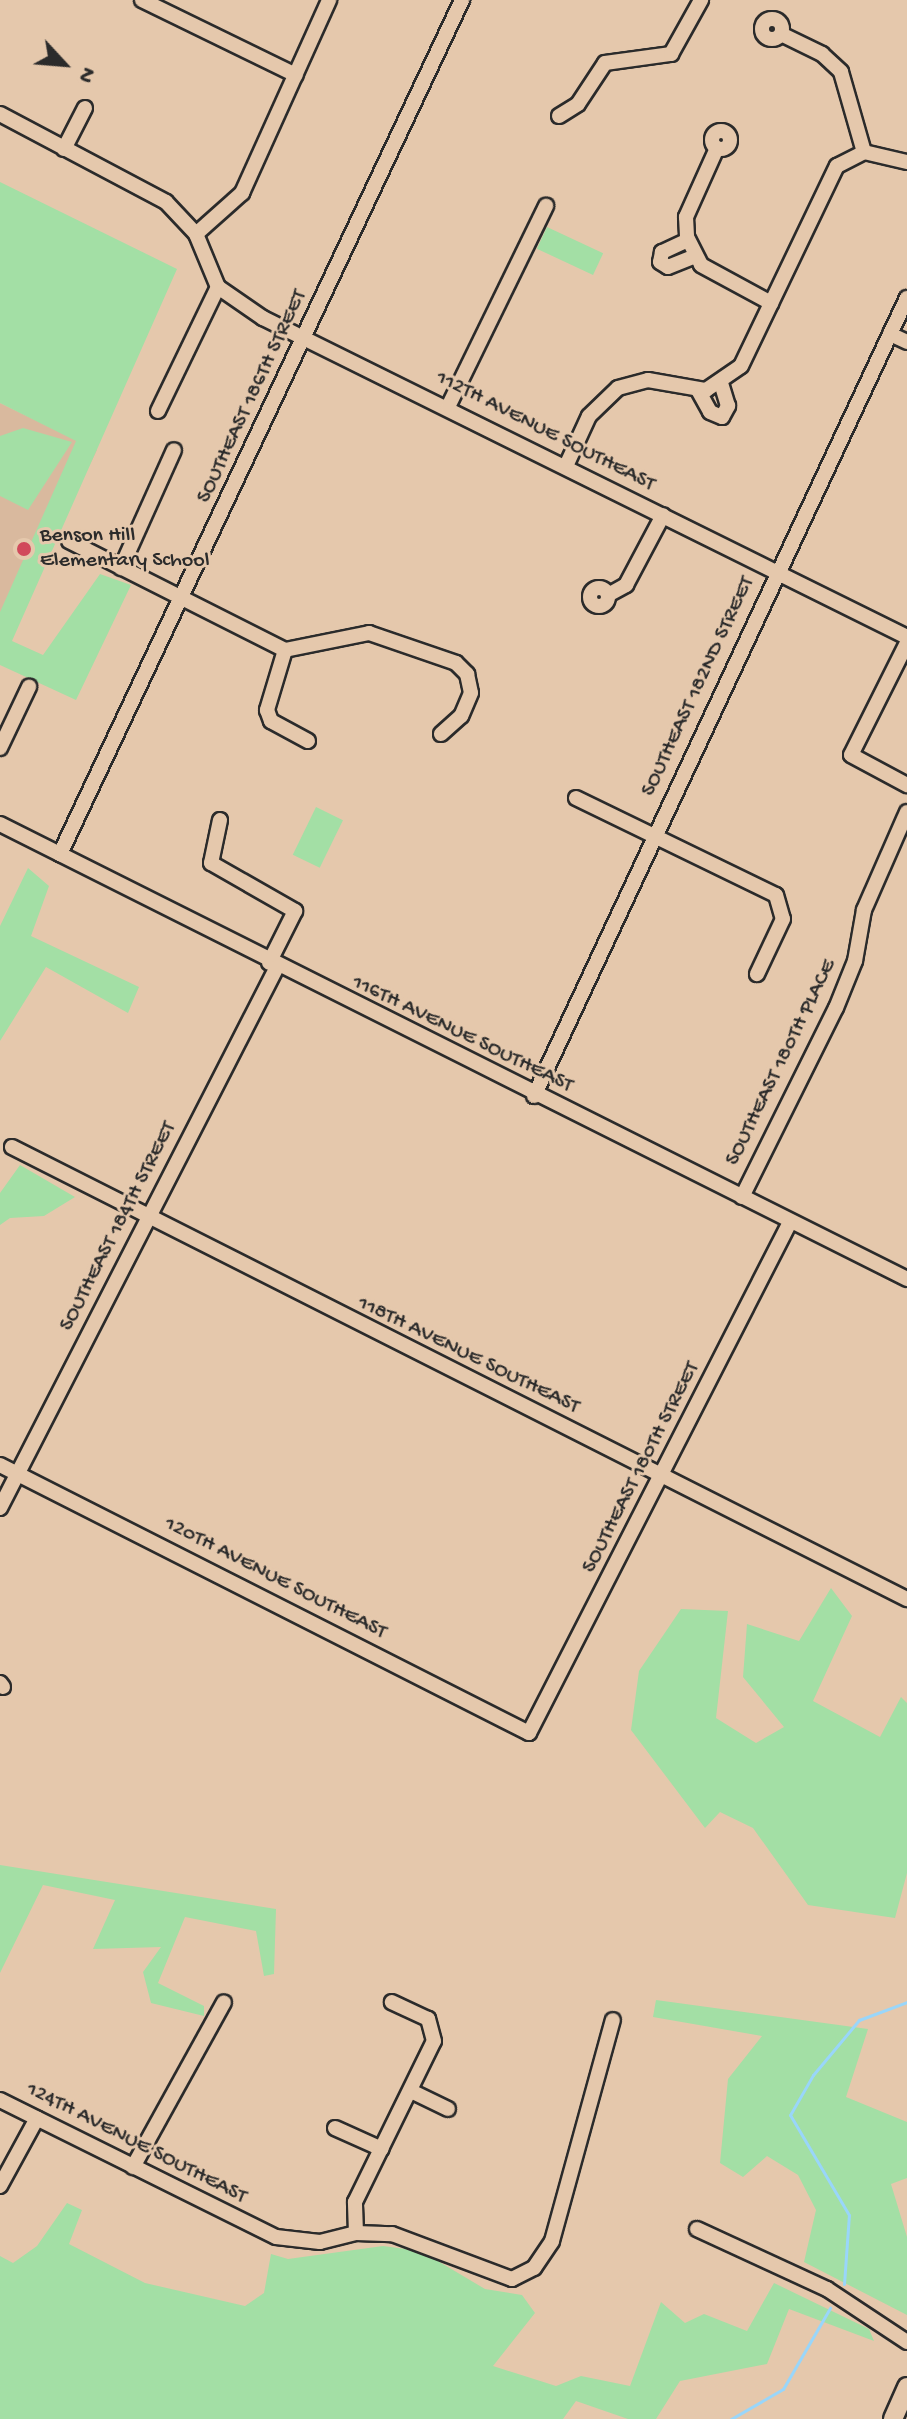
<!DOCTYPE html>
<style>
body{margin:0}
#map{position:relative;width:907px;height:2419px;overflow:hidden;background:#e5c8ac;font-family:"Gochi Hand",sans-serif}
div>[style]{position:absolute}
.built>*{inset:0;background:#d9b99e}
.green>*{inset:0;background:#a3dfa5;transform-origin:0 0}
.stream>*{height:3px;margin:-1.5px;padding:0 1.5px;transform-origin:1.5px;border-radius:1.5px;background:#99d6fa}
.roads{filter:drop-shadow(2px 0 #2b2b2b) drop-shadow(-2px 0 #2b2b2b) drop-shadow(0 2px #2b2b2b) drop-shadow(0 -2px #2b2b2b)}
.minor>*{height:14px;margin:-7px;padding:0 7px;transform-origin:7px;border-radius:7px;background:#e5c8ac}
.minor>.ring{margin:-7px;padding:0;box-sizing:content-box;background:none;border:14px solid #e5c8ac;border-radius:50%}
.major>*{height:18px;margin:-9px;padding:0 9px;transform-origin:9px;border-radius:9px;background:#e5c8ac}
.dots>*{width:22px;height:22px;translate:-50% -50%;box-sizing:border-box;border:4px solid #e5c8ac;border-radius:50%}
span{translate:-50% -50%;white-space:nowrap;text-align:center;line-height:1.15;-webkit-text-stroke:6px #e5c8ac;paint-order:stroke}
.street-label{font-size:22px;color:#2b2b2b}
.poi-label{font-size:22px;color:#2b2b2b}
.left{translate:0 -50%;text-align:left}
.north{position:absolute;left:24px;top:24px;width:80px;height:80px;-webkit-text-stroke:6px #e5c8ac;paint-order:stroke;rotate:116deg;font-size:22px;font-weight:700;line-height:32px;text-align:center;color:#2b2b2b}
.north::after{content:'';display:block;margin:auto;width:28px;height:36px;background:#2b2b2b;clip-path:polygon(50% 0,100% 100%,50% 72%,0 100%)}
</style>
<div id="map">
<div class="built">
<i style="clip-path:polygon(0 403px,97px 450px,0 648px)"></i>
</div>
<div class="green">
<i style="clip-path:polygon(0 182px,177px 269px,12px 641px,43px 655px,100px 574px,131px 585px,76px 700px,0 665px,0 612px,76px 441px,0 403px)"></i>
<i style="left:547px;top:227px;width:62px;height:24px;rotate:25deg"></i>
<i style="clip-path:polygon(23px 428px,72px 442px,28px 510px,0 496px,0 436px)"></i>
<i style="left:316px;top:807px;width:30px;height:53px;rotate:26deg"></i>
<i style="clip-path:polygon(28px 868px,49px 886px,31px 936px,139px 987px,128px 1013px,46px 967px,0 1041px,0 926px)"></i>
<i style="clip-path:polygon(20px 1165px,75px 1197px,44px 1216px,10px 1218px,0 1225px,0 1193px)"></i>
<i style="clip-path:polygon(831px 1588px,852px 1616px,813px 1701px,880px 1737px,901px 1697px,907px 1703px,907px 1873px,895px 1918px,808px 1905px,753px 1828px,720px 1812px,705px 1828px,631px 1730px,639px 1671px,681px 1609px,728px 1611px,716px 1718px,756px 1743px,784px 1727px,743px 1677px,747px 1624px,799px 1641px)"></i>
<i style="clip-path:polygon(0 1865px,276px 1909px,274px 1974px,264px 1976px,256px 1931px,185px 1917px,158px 1983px,204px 2006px,204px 2016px,151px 2003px,143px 1972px,161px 1947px,93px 1949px,115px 1900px,43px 1885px,0 1973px)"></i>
<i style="clip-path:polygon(656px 2000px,868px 2029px,846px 2097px,907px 2122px,907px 2178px,891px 2184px,907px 2237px,907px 2315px,804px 2262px,816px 2210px,798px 2175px,767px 2156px,743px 2177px,720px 2163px,728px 2079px,762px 2036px,653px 2017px)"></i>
<i style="clip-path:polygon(67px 2203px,82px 2210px,69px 2244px,145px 2283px,245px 2306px,264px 2293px,271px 2254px,288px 2259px,383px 2246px,421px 2251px,485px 2289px,522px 2295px,535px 2313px,493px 2366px,556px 2386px,581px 2376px,630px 2386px,661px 2302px,685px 2323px,704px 2314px,747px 2331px,774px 2283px,869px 2329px,874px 2341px,789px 2309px,767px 2364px,680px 2381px,656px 2419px,628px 2419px,576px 2401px,563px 2419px,0 2419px,0 2256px,13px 2263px,37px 2246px)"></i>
</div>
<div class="stream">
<i style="left:844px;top:2284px;width:69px;rotate:-85.9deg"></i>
<i style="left:849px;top:2215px;width:116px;rotate:-120.5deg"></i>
<i style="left:790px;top:2115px;width:46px;rotate:-60.1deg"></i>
<i style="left:813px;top:2075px;width:72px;rotate:-50.1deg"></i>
<i style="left:859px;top:2020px;width:51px;rotate:-20.6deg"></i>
<i style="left:731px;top:2419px;width:60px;rotate:-30deg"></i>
<i style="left:783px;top:2389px;width:94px;rotate:-59.9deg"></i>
</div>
<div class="roads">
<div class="minor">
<i style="left:142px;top:0;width:171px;rotate:26deg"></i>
<i class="ring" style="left:762px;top:19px;width:6px;height:6px"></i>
<i style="left:781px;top:34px;width:46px;rotate:26deg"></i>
<i style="left:822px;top:54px;width:26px;rotate:43deg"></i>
<i style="left:841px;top:72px;width:83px;rotate:74deg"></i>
<i style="left:0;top:114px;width:188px;rotate:27.9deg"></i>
<i style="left:166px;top:202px;width:44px;rotate:46.8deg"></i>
<i style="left:196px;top:234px;width:57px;rotate:67.5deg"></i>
<i style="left:218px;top:287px;width:55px;rotate:34.6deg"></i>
<i style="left:263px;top:318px;width:719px;rotate:26.35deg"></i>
<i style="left:559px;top:116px;width:22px;rotate:-32deg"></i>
<i style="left:578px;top:104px;width:49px;rotate:-56.6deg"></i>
<i style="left:605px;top:63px;width:67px;rotate:-7.8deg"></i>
<i style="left:671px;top:54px;width:62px;rotate:-60.9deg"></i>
<i class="ring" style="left:712px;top:131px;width:4px;height:4px"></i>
<i style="left:717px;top:148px;width:76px;rotate:114.2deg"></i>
<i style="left:686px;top:217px;width:20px;rotate:87deg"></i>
<i style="left:687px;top:237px;width:31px;rotate:63deg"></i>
<i style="left:701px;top:265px;width:80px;rotate:28.5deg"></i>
<i style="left:64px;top:149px;width:46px;rotate:-62.9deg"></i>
<i style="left:196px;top:234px;width:62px;rotate:-41.7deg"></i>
<i style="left:242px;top:193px;width:212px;rotate:-65.7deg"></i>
<i style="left:688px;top:240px;width:29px;rotate:155deg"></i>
<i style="left:662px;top:252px;width:10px;rotate:101deg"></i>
<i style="left:660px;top:262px;width:9px;rotate:32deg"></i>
<i style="left:668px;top:267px;width:29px;rotate:-22deg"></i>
<i style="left:890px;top:334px;width:19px;rotate:25deg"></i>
<i style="left:698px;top:390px;width:25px;rotate:61deg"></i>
<i style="left:710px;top:412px;width:13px;rotate:23deg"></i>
<i style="left:722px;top:417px;width:13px;rotate:-61deg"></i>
<i style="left:728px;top:406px;width:24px;rotate:-107deg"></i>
<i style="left:448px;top:407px;width:224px;rotate:-64deg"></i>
<i style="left:158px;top:411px;width:138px;rotate:-64.2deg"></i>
<i style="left:566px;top:466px;width:55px;rotate:-65.3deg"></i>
<i style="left:589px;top:416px;width:40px;rotate:-44deg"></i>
<i style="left:618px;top:388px;width:31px;rotate:-15deg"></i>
<i style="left:648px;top:380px;width:59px;rotate:9.8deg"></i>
<i style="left:706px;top:390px;width:42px;rotate:-34.4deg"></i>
<i style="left:741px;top:366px;width:222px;rotate:-64.4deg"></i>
<i style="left:837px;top:166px;width:30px;rotate:-27deg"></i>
<i style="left:864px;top:152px;width:44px;rotate:13.1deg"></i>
<i style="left:69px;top:541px;width:242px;rotate:26.8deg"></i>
<i style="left:285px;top:650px;width:86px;rotate:-11.4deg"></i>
<i style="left:369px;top:633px;width:92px;rotate:19deg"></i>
<i style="left:456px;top:663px;width:16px;rotate:45deg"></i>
<i style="left:467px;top:674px;width:19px;rotate:78deg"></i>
<i style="left:471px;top:693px;width:25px;rotate:113deg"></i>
<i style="left:461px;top:716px;width:27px;rotate:138deg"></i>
<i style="left:121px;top:568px;width:129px;rotate:-65.8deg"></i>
<i class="ring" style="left:590px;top:588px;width:4px;height:4px"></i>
<i style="left:608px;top:595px;width:21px;rotate:-29deg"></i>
<i style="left:626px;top:585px;width:79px;rotate:-62.1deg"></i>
<i style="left:907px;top:643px;width:125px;rotate:116.6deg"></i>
<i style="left:851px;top:755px;width:64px;rotate:28.2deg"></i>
<i style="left:285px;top:650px;width:63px;rotate:106.7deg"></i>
<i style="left:267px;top:710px;width:12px;rotate:70deg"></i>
<i style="left:271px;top:721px;width:42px;rotate:28.4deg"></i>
<i style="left:0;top:748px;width:68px;rotate:-64.6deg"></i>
<i style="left:576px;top:798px;width:222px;rotate:25.9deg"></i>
<i style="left:776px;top:895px;width:25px;rotate:74deg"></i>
<i style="left:783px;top:919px;width:61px;rotate:115.3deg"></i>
<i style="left:220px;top:820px;width:44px;rotate:101.8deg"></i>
<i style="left:211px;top:863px;width:97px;rotate:29.7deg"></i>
<i style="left:295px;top:911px;width:58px;rotate:116.6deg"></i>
<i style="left:0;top:824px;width:1015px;rotate:26.64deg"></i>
<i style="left:60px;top:854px;width:944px;rotate:-64.79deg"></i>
<i style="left:534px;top:1096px;width:881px;rotate:-64.95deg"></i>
<i style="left:12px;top:1147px;width:1003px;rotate:26.8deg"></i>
<i style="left:742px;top:1197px;width:211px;rotate:-63.6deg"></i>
<i style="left:836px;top:1008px;width:51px;rotate:-68deg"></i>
<i style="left:855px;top:961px;width:52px;rotate:-80deg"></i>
<i style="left:864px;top:910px;width:107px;rotate:-66.3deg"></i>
<i style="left:0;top:1465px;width:593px;rotate:26.87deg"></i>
<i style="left:529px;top:1733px;width:574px;rotate:-62.94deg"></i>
<i style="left:0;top:1508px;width:608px;rotate:-62.89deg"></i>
<i style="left:0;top:1683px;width:5px;rotate:53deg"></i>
<i style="left:411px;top:2091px;width:41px;rotate:25.9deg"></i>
<i style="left:0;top:2100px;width:308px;rotate:26.4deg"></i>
<i style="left:276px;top:2237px;width:44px;rotate:6.5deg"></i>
<i style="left:320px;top:2242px;width:37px;rotate:-14deg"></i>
<i style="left:356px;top:2233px;width:36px;rotate:2deg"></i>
<i style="left:392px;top:2234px;width:128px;rotate:20.6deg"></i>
<i style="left:512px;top:2279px;width:25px;rotate:-27deg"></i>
<i style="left:534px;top:2268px;width:32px;rotate:-56deg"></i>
<i style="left:552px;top:2241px;width:229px;rotate:-74.6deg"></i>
<i style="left:335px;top:2128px;width:51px;rotate:24.1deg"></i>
<i style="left:133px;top:2167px;width:188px;rotate:-61.1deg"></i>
<i style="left:0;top:2186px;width:77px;rotate:-61.4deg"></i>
<i style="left:697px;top:2229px;width:143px;rotate:24.8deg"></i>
<i style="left:827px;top:2289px;width:96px;rotate:33.5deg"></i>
<i style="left:356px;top:2233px;width:31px;rotate:-92deg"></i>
<i style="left:355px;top:2202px;width:179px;rotate:-63.9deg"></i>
<i style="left:434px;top:2041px;width:23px;rotate:-105deg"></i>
<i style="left:428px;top:2019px;width:40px;rotate:-155deg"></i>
</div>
<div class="major">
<i style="left:893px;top:2419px;width:35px;rotate:-66deg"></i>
</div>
</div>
<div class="dots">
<i style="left:24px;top:549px;background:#d1495b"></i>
</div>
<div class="street-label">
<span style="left:253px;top:397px;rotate:-65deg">SOUTHEAST 186TH STREET</span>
<span style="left:545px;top:432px;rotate:27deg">112TH AVENUE SOUTHEAST</span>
<span style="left:699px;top:687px;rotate:-65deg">SOUTHEAST 182ND STREET</span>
<span style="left:462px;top:1035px;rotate:26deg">116TH AVENUE SOUTHEAST</span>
<span style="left:782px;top:1063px;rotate:-64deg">SOUTHEAST 180TH PLACE</span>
<span style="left:119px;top:1227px;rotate:-63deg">SOUTHEAST 184TH STREET</span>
<span style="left:468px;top:1356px;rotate:26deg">118TH AVENUE SOUTHEAST</span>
<span style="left:642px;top:1468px;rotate:-63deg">SOUTHEAST 180TH STREET</span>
<span style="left:275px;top:1579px;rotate:27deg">120TH AVENUE SOUTHEAST</span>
<span style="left:136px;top:2144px;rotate:27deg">124TH AVENUE SOUTHEAST</span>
</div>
<div class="poi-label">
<span class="left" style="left:40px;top:549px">Benson Hill<br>Elementary School</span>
</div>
<div class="north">N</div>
</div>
